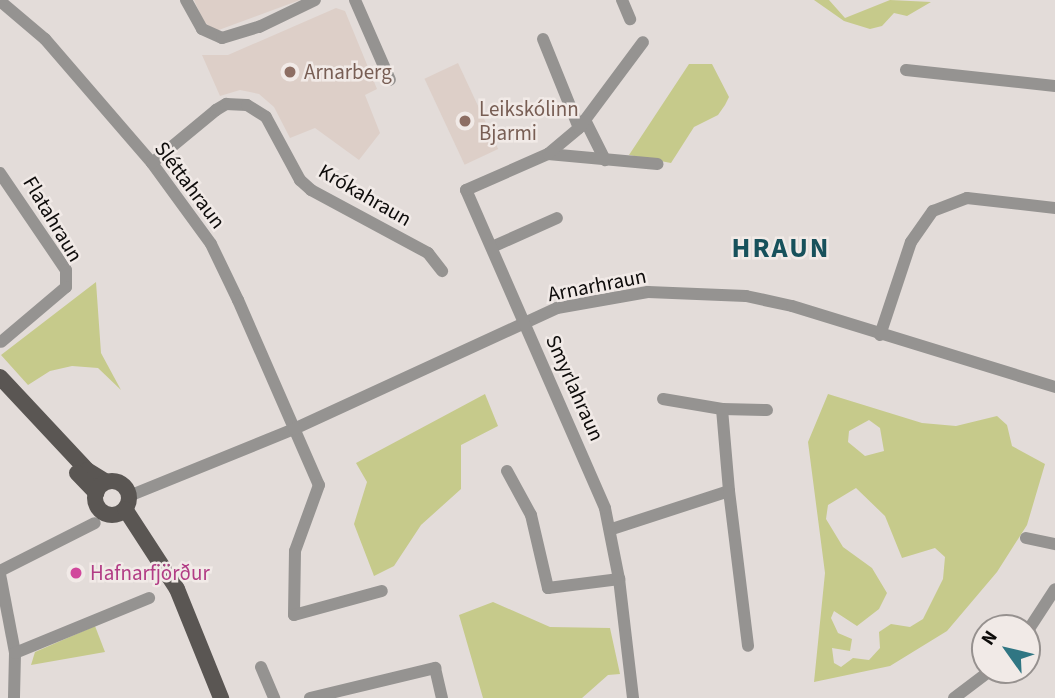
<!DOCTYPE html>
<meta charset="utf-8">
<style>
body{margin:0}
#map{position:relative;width:1055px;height:698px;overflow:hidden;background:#e3dcd9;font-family:"Source Sans 3",sans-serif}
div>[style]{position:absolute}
.built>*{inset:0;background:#ddcfc8;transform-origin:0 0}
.green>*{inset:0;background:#c6ca8b}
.minor>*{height:12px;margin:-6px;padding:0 6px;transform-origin:6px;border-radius:6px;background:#959391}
.major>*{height:16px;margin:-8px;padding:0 8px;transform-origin:8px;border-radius:8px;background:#5a5653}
.major>.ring{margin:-8px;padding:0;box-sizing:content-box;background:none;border:16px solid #5a5653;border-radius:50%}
.dots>*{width:19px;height:19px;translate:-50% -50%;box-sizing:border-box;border:4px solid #f1eae7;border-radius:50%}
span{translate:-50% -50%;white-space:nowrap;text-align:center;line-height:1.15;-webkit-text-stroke:5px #f1eae7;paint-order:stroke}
.education-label{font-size:21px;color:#785e54}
.left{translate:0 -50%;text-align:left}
.street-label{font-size:21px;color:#0d0b0a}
.hotel-label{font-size:21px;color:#b23c85}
.district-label{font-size:28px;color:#17515b;font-weight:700;letter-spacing:2px}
.north{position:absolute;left:971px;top:614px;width:70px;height:70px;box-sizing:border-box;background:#f1eae7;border:2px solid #96918f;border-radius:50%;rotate:304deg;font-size:19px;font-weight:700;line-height:28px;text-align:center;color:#0d0b0a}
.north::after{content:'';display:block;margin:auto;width:24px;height:32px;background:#307683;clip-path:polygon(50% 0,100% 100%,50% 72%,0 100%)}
</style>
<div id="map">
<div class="built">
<i style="clip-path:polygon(194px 0,300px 0,216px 31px,204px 22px)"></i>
<i style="clip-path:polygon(336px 8px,345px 11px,377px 89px,365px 95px,380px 133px,359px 160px,315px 128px,290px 138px,274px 107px,259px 94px,240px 90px,220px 96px,202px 55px,228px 55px)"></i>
<i style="left:458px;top:63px;width:95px;height:37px;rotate:65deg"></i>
</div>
<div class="green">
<i style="clip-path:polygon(814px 0,829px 0,845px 18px,890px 0,931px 2px,907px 16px,894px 13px,882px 26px,870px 29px,844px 21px)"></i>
<i style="clip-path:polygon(689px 64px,712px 64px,729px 97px,725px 105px,718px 115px,694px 127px,671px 163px,629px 155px)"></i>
<i style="clip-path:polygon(96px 282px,101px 353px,121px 390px,98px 368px,72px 366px,50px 371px,28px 385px,1px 355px)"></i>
<i style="clip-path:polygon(485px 394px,498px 426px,461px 445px,461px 489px,421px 525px,394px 566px,374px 576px,354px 524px,367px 482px,356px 463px)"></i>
<i style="clip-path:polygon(evenodd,828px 394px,922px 423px,956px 426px,997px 416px,1007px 425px,1012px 446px,1045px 464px,1027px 525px,997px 572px,947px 631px,890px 666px,814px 682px,825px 573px,808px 442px,828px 394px,869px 420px,880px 428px,884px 451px,865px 456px,848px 442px,849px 431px,869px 420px,828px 394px,856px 488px,885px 516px,902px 558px,935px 548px,945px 557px,943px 579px,923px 619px,910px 627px,891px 624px,879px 632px,880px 648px,869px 660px,853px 658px,841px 667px,834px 663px,832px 648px,850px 651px,852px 639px,838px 633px,831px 618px,834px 611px,857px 626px,879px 609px,887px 593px,872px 568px,843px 547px,826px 519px,828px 505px,856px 488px)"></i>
<i style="clip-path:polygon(493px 602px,550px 627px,610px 628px,620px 674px,608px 675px,582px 698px,483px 698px,459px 615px)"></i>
<i style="clip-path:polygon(95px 626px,105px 652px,31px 665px,35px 652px)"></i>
</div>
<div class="minor">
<i style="left:186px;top:0;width:33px;rotate:61deg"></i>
<i style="left:202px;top:29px;width:22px;rotate:24deg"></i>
<i style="left:222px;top:38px;width:39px;rotate:-17deg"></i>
<i style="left:259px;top:27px;width:62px;rotate:-25.7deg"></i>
<i style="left:355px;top:0;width:87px;rotate:66.4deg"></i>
<i style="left:622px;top:0;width:21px;rotate:67deg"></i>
<i style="left:0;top:1px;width:59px;rotate:40.2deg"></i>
<i style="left:45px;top:39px;width:164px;rotate:49.2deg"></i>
<i style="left:152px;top:163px;width:100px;rotate:53.9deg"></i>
<i style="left:211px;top:244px;width:62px;rotate:64.3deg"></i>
<i style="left:238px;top:300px;width:202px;rotate:66.4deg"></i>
<i style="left:319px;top:485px;width:70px;rotate:110deg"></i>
<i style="left:295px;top:551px;width:64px;rotate:90.9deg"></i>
<i style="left:294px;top:615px;width:91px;rotate:-15.3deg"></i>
<i style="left:543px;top:39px;width:96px;rotate:68deg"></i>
<i style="left:906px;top:70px;width:150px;rotate:6.1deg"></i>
<i style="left:585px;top:120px;width:45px;rotate:63.4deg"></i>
<i style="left:548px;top:154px;width:110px;rotate:5.2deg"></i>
<i style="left:152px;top:163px;width:83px;rotate:-39.6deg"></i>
<i style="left:216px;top:110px;width:12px;rotate:-31deg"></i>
<i style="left:226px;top:104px;width:21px;rotate:3deg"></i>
<i style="left:247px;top:105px;width:22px;rotate:32deg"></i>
<i style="left:266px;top:117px;width:72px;rotate:61.6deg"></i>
<i style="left:300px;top:180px;width:15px;rotate:42deg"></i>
<i style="left:311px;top:190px;width:133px;rotate:28.3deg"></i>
<i style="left:428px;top:253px;width:23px;rotate:52deg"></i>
<i style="left:0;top:173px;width:117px;rotate:55.8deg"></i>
<i style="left:66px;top:270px;width:17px;rotate:90deg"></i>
<i style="left:66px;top:287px;width:85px;rotate:139.8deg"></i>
<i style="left:492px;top:247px;width:71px;rotate:-24deg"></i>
<i style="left:880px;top:335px;width:98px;rotate:-71.6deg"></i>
<i style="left:911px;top:242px;width:38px;rotate:-55deg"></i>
<i style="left:933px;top:211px;width:36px;rotate:-21deg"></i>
<i style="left:967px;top:198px;width:89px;rotate:6.5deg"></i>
<i style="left:663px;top:399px;width:60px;rotate:9.6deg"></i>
<i style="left:722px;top:409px;width:45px;rotate:1.3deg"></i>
<i style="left:722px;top:409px;width:82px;rotate:85.1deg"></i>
<i style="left:507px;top:471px;width:50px;rotate:61.4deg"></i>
<i style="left:531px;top:515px;width:75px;rotate:76.9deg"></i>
<i style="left:548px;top:588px;width:72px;rotate:-7.2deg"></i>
<i style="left:129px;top:496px;width:178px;rotate:-22.1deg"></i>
<i style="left:294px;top:429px;width:289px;rotate:-24.7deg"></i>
<i style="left:557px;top:308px;width:92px;rotate:-10deg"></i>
<i style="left:648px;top:292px;width:98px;rotate:2.3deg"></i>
<i style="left:746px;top:296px;width:47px;rotate:12.3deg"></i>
<i style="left:792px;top:306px;width:275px;rotate:17.1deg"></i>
<i style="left:612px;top:529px;width:123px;rotate:-18deg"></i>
<i style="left:729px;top:491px;width:156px;rotate:83deg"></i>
<i style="left:1026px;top:538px;width:30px;rotate:12deg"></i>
<i style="left:0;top:571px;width:106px;rotate:-26.8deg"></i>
<i style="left:0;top:574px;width:80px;rotate:79.2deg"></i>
<i style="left:15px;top:653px;width:45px;rotate:91.3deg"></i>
<i style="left:1027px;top:632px;width:51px;rotate:-56.9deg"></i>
<i style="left:15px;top:653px;width:145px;rotate:-22.3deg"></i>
<i style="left:261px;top:667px;width:34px;rotate:67deg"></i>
<i style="left:310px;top:698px;width:129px;rotate:-13.5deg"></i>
<i style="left:435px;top:668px;width:31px;rotate:77deg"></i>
<i style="left:633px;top:698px;width:120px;rotate:-96.7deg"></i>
<i style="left:619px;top:579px;width:72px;rotate:-101.2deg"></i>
<i style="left:605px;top:508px;width:347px;rotate:-113.6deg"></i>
<i style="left:466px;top:190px;width:90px;rotate:-23.7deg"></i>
<i style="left:548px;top:154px;width:40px;rotate:-40deg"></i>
<i style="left:579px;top:128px;width:107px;rotate:-53.3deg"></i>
<i style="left:954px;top:698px;width:46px;rotate:-37.1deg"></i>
</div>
<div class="major">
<i style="left:0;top:377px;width:127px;rotate:46.9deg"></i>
<i style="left:87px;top:470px;width:22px;rotate:32deg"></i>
<i style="left:77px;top:473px;width:28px;rotate:46deg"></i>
<i class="ring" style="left:95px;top:481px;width:18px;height:18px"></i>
<i style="left:125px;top:509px;width:95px;rotate:57deg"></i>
<i style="left:177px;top:589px;width:118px;rotate:68deg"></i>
</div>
<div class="dots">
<i style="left:290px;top:72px;background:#8d6e63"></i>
<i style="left:465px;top:121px;background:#8d6e63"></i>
<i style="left:76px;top:573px;background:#d1479c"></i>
</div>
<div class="education-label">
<span class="left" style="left:304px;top:72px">Arnarberg</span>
<span class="left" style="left:479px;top:121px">Leikskólinn<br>Bjarmi</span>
</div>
<div class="street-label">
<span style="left:190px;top:185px;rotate:53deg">Sléttahraun</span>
<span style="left:365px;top:195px;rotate:30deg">Krókahraun</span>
<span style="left:53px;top:219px;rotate:59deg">Flatahraun</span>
<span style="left:597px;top:285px;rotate:-11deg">Arnarhraun</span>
<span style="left:575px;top:388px;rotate:66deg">Smyrlahraun</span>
</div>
<div class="hotel-label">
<span class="left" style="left:90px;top:573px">Hafnarfjörður</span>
</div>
<div class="district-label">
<span style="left:781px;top:248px">HRAUN</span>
</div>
<div class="north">N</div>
</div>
